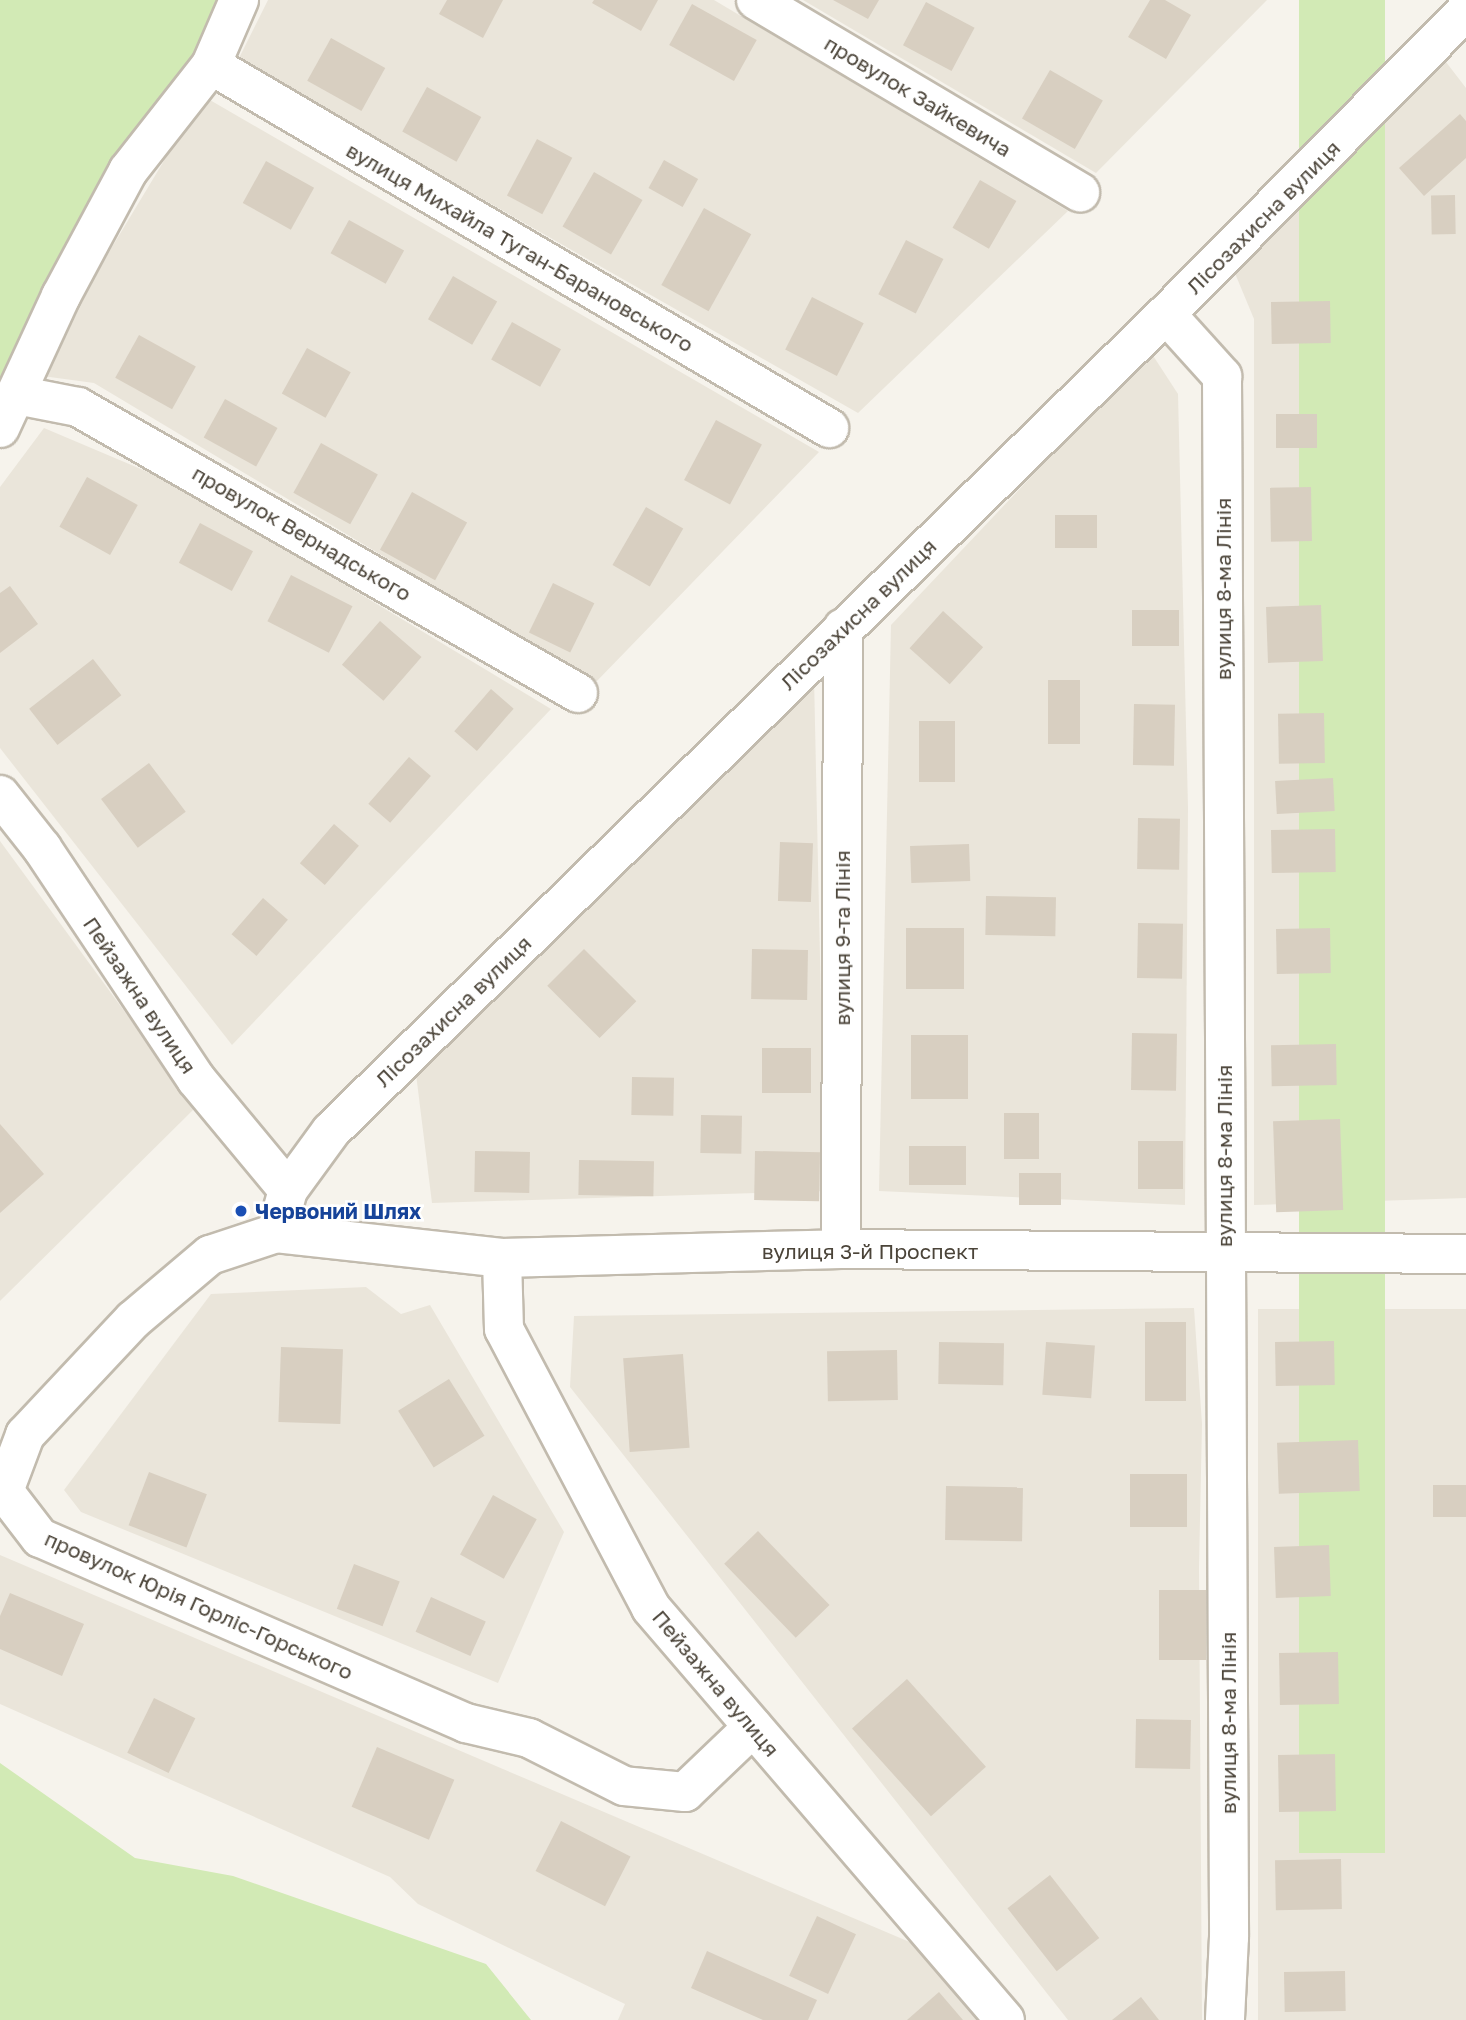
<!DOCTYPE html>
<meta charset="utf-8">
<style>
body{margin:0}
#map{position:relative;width:1466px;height:2020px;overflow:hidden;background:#f6f3ec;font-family:"Golos Text",sans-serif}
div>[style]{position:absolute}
.residential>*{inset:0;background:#eae5da;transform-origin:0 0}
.green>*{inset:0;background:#d2eab5;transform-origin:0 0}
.building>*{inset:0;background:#d8cfc1;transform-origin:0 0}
.roads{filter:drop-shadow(2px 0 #c2bbae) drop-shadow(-2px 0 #c2bbae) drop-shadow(0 2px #c2bbae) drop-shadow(0 -2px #c2bbae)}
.street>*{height:38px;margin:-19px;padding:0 19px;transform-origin:19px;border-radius:19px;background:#fff}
.dots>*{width:19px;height:19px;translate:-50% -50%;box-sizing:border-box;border:4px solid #fff;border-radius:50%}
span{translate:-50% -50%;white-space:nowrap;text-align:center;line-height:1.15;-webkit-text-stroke:5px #fff;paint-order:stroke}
.street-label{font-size:21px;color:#4b4439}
.transit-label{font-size:21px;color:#164399;font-weight:700}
.left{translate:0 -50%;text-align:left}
</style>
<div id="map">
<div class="residential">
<i style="clip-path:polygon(268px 0,714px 0,1068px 211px,858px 413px,238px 60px)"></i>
<i style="clip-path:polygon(803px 0,1267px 0,1096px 173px)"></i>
<i style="clip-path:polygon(1446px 62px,1466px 88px,1466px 1198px,1254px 1205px,1254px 319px,1234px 271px)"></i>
<i style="clip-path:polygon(203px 96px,819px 452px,595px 683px,94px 383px,35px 375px)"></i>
<i style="clip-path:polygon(1150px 351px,1178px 394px,1188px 808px,1185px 1205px,879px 1191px,891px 625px)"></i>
<i style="clip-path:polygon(44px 428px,181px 486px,551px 709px,232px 1045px,0 748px,0 487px)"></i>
<i style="clip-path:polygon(814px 677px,825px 1191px,432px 1203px,415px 1066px)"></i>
<i style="clip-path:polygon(0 841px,195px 1108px,0 1301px)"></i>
<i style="clip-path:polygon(366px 1287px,401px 1314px,430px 1305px,564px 1532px,498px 1683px,81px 1512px,64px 1490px,211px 1294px)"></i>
<i style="clip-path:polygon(1194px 1308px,1202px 1424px,1199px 1568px,1202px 2020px,1068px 2020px,570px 1387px,574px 1316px)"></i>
<i style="left:1466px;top:1309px;width:711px;height:208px;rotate:90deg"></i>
<i style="clip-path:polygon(0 1555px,919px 1946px,977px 2020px,618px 2020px,625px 2004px,418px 1904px,390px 1877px,0 1704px)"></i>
</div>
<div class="green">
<i style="clip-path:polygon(0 0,221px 0,195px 60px,0 401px)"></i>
<i style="left:1299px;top:0;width:86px;height:1853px"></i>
<i style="clip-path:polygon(0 1763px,135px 1858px,233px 1876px,486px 1964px,531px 2020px,0 2020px)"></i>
</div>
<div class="building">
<i style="clip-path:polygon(447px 0,503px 0,483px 38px,439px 14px)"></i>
<i style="clip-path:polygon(594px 0,658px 0,641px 31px,592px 3px)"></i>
<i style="clip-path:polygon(833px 0,879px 0,868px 19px)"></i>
<i style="clip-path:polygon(1150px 0,1165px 0,1191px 15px,1166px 59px,1128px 37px)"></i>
<i style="left:926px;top:2px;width:55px;height:49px;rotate:28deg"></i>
<i style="left:692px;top:4px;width:74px;height:47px;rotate:29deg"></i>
<i style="left:331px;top:38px;width:62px;height:49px;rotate:29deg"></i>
<i style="left:1050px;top:70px;width:61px;height:56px;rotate:30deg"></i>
<i style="left:427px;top:87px;width:62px;height:51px;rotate:29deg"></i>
<i style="clip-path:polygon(1460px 114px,1466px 121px,1466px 158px,1424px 196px,1399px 168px)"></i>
<i style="left:537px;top:139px;width:40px;height:64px;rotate:28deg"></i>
<i style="left:664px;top:160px;width:39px;height:32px;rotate:29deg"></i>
<i style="left:266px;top:161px;width:55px;height:48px;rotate:29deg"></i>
<i style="left:594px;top:172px;width:56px;height:63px;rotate:30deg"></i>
<i style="left:980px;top:180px;width:42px;height:55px;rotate:30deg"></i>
<i style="left:1455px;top:195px;width:39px;height:24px;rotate:89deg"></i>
<i style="left:704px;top:208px;width:54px;height:88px;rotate:29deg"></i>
<i style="left:349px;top:220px;width:63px;height:38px;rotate:29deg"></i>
<i style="left:906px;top:240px;width:42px;height:61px;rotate:27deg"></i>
<i style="left:453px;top:276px;width:51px;height:50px;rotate:30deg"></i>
<i style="left:812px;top:297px;width:58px;height:59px;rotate:27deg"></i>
<i style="left:1330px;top:301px;width:42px;height:59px;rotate:89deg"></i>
<i style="left:512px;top:322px;width:56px;height:43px;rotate:29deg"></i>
<i style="left:139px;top:335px;width:65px;height:49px;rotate:29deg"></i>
<i style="left:307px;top:348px;width:50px;height:52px;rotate:29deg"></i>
<i style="left:225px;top:399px;width:60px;height:44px;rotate:29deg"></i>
<i style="left:1317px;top:414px;width:34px;height:41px;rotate:90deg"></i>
<i style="left:716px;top:420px;width:52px;height:68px;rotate:28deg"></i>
<i style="left:321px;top:443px;width:65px;height:57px;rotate:29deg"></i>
<i style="left:87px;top:477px;width:58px;height:57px;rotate:29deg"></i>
<i style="left:1311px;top:487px;width:54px;height:41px;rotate:89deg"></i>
<i style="left:412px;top:492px;width:63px;height:66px;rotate:29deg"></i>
<i style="left:646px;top:507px;width:43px;height:67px;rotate:30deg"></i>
<i style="left:1055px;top:515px;width:42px;height:33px"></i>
<i style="left:200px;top:523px;width:60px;height:45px;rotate:28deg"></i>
<i style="left:291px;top:575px;width:69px;height:52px;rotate:27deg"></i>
<i style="left:553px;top:583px;width:46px;height:55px;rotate:26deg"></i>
<i style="clip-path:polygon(10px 586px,38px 624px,0 653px,0 593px)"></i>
<i style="left:1321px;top:605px;width:56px;height:55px;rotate:88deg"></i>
<i style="left:1132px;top:610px;width:47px;height:36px"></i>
<i style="left:943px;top:611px;width:54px;height:50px;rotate:42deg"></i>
<i style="left:380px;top:621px;width:55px;height:58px;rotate:41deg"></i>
<i style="left:93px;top:659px;width:46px;height:81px;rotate:52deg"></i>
<i style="left:1048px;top:680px;width:32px;height:64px"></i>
<i style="left:491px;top:689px;width:30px;height:56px;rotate:41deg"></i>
<i style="left:1134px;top:704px;width:41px;height:61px;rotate:1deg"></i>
<i style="left:1324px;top:713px;width:50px;height:46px;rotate:89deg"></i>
<i style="left:919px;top:721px;width:36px;height:61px"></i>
<i style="left:409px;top:757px;width:29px;height:62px;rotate:41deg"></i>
<i style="left:149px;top:763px;width:61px;height:60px;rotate:53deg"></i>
<i style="left:1333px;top:778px;width:33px;height:58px;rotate:87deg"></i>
<i style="left:1138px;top:818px;width:42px;height:51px;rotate:1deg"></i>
<i style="left:334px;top:824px;width:33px;height:52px;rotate:41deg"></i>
<i style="left:1335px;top:829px;width:43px;height:64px;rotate:89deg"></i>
<i style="left:780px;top:842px;width:33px;height:59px;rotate:2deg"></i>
<i style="left:969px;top:844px;width:37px;height:59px;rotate:88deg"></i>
<i style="left:986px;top:896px;width:70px;height:39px;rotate:1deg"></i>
<i style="left:263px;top:898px;width:33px;height:48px;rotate:41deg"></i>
<i style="left:1138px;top:923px;width:45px;height:55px;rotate:1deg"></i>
<i style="left:906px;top:928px;width:58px;height:61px"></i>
<i style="left:1330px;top:928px;width:45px;height:54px;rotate:89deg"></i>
<i style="left:584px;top:949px;width:74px;height:52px;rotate:45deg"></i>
<i style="left:752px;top:949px;width:56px;height:50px;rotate:1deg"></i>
<i style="left:1132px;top:1033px;width:45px;height:57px;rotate:1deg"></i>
<i style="left:911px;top:1035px;width:57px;height:64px"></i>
<i style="left:1336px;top:1044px;width:41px;height:65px;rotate:89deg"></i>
<i style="left:762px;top:1048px;width:49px;height:45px"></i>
<i style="left:632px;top:1077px;width:42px;height:38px;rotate:1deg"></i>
<i style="left:1039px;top:1113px;width:46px;height:35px;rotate:90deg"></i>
<i style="left:701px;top:1115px;width:41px;height:38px;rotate:1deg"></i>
<i style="left:1340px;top:1119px;width:91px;height:67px;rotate:88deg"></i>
<i style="clip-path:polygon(0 1124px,44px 1174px,0 1213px)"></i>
<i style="left:1138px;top:1141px;width:45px;height:48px"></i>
<i style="left:909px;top:1146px;width:57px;height:39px"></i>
<i style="left:475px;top:1151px;width:55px;height:41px;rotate:1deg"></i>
<i style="left:755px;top:1151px;width:65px;height:49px;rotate:1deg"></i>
<i style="left:579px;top:1160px;width:75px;height:35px;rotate:1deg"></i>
<i style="left:1019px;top:1173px;width:42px;height:32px"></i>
<i style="left:1145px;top:1322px;width:41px;height:79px"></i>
<i style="left:1334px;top:1341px;width:44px;height:59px;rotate:89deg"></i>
<i style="left:939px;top:1342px;width:65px;height:42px;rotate:1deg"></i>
<i style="left:1046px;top:1342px;width:49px;height:53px;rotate:4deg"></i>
<i style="left:281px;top:1347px;width:62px;height:75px;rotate:2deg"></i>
<i style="left:897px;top:1350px;width:50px;height:70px;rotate:89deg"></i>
<i style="left:683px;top:1354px;width:94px;height:60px;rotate:86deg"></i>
<i style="left:449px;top:1379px;width:67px;height:60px;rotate:58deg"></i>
<i style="left:1358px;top:1440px;width:51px;height:81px;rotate:88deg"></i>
<i style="left:149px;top:1472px;width:62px;height:57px;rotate:21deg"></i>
<i style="left:1130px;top:1474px;width:57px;height:53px"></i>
<i style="left:1466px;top:1485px;width:32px;height:33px;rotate:90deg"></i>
<i style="left:946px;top:1486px;width:77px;height:54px;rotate:1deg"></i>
<i style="left:493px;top:1495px;width:50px;height:68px;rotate:29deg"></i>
<i style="left:758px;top:1531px;width:103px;height:47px;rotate:46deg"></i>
<i style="left:1329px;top:1545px;width:51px;height:55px;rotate:88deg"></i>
<i style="left:354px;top:1564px;width:49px;height:48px;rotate:21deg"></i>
<i style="left:1159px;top:1590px;width:47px;height:70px"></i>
<i style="clip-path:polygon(10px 1593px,84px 1624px,62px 1676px,0 1649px,0 1616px)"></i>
<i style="left:431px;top:1597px;width:60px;height:38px;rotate:24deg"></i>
<i style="left:1338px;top:1652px;width:52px;height:59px;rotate:89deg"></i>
<i style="left:907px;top:1679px;width:118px;height:74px;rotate:48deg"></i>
<i style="left:154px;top:1698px;width:46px;height:61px;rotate:26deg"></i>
<i style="left:1136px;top:1719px;width:55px;height:49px;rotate:1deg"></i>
<i style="left:377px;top:1747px;width:84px;height:65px;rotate:23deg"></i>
<i style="left:1335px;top:1754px;width:57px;height:57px;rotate:89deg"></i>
<i style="left:561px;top:1821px;width:78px;height:56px;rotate:27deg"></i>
<i style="left:1341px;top:1859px;width:50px;height:66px;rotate:89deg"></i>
<i style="left:1050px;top:1875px;width:80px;height:54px;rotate:52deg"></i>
<i style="left:817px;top:1916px;width:43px;height:66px;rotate:25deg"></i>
<i style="clip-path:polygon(707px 1951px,817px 2000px,808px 2020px,763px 2020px,691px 1988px)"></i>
<i style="left:1345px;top:1971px;width:40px;height:61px;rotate:89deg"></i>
<i style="clip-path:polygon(939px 1992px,963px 2020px,907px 2020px)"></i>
<i style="clip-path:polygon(1141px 1997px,1159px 2020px,1112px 2020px)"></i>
</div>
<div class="roads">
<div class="street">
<i style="left:756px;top:0;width:377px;rotate:30.7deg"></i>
<i style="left:211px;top:65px;width:717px;rotate:30.43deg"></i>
<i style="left:1166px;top:314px;width:84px;rotate:47.9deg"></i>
<i style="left:1222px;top:376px;width:1561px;rotate:89.74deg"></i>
<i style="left:1229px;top:1937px;width:83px;rotate:92.8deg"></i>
<i style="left:17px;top:395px;width:62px;rotate:11.1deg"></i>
<i style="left:78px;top:407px;width:576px;rotate:29.77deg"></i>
<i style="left:0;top:428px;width:145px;rotate:-65.2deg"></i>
<i style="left:61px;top:296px;width:142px;rotate:-61.8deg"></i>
<i style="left:128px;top:171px;width:135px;rotate:-51.9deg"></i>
<i style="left:211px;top:65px;width:71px;rotate:-66.7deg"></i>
<i style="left:0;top:795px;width:68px;rotate:51.6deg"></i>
<i style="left:42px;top:848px;width:278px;rotate:56.3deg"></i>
<i style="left:196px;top:1079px;width:144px;rotate:50.3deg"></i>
<i style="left:276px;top:1233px;width:45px;rotate:-74.4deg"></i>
<i style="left:288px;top:1190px;width:73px;rotate:-53.9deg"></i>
<i style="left:331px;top:1131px;width:1168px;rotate:-44.38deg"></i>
<i style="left:1166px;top:314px;width:426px;rotate:-45.3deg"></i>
<i style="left:841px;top:1249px;width:621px;rotate:-89.82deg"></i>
<i style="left:502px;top:1258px;width:71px;rotate:88.4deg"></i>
<i style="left:504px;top:1329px;width:315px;rotate:62.2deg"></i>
<i style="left:651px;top:1608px;width:543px;rotate:49.33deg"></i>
<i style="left:753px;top:1727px;width:94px;rotate:136.3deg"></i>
<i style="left:685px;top:1792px;width:61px;rotate:-174.4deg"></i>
<i style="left:624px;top:1786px;width:106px;rotate:-153.2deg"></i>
<i style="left:529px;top:1738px;width:65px;rotate:-166.6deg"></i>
<i style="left:466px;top:1723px;width:464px;rotate:-156.5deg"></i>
<i style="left:40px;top:1538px;width:59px;rotate:-127.5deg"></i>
<i style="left:4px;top:1491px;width:60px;rotate:-69.4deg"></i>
<i style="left:25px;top:1435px;width:158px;rotate:-46.8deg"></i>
<i style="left:133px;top:1320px;width:101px;rotate:-40.2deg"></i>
<i style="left:210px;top:1255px;width:70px;rotate:-18.4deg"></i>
<i style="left:276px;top:1233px;width:227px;rotate:6.3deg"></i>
<i style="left:502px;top:1258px;width:339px;rotate:-1.5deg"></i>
<i style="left:841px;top:1249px;width:625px;rotate:0.46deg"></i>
</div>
</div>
<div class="dots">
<i style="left:241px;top:1211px;background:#1a4fb4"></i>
</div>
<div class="street-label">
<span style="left:918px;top:96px;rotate:31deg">провулок Зайкевича</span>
<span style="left:1263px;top:217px;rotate:-45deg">Лісозахисна вулиця</span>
<span style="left:520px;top:247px;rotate:30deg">вулиця Михайла Туган-Барановського</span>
<span style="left:302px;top:533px;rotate:30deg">провулок Вернадського</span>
<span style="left:1223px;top:589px;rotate:-90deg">вулиця 8-ма Лінія</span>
<span style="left:858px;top:614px;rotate:-44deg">Лісозахисна вулиця</span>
<span style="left:842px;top:938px;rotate:-90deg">вулиця 9-та Лінія</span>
<span style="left:140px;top:995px;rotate:56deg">Пейзажна вулиця</span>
<span style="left:453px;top:1011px;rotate:-44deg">Лісозахисна вулиця</span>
<span style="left:1224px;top:1156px;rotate:-90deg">вулиця 8-ма Лінія</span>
<span style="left:870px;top:1251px">вулиця 3-й Проспект</span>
<span style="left:199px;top:1605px;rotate:24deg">провулок Юрія Горліс-Горського</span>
<span style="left:716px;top:1683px;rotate:50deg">Пейзажна вулиця</span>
<span style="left:1228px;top:1723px;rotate:-90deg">вулиця 8-ма Лінія</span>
</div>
<div class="transit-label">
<span class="left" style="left:255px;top:1211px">Червоний Шлях</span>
</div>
</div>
